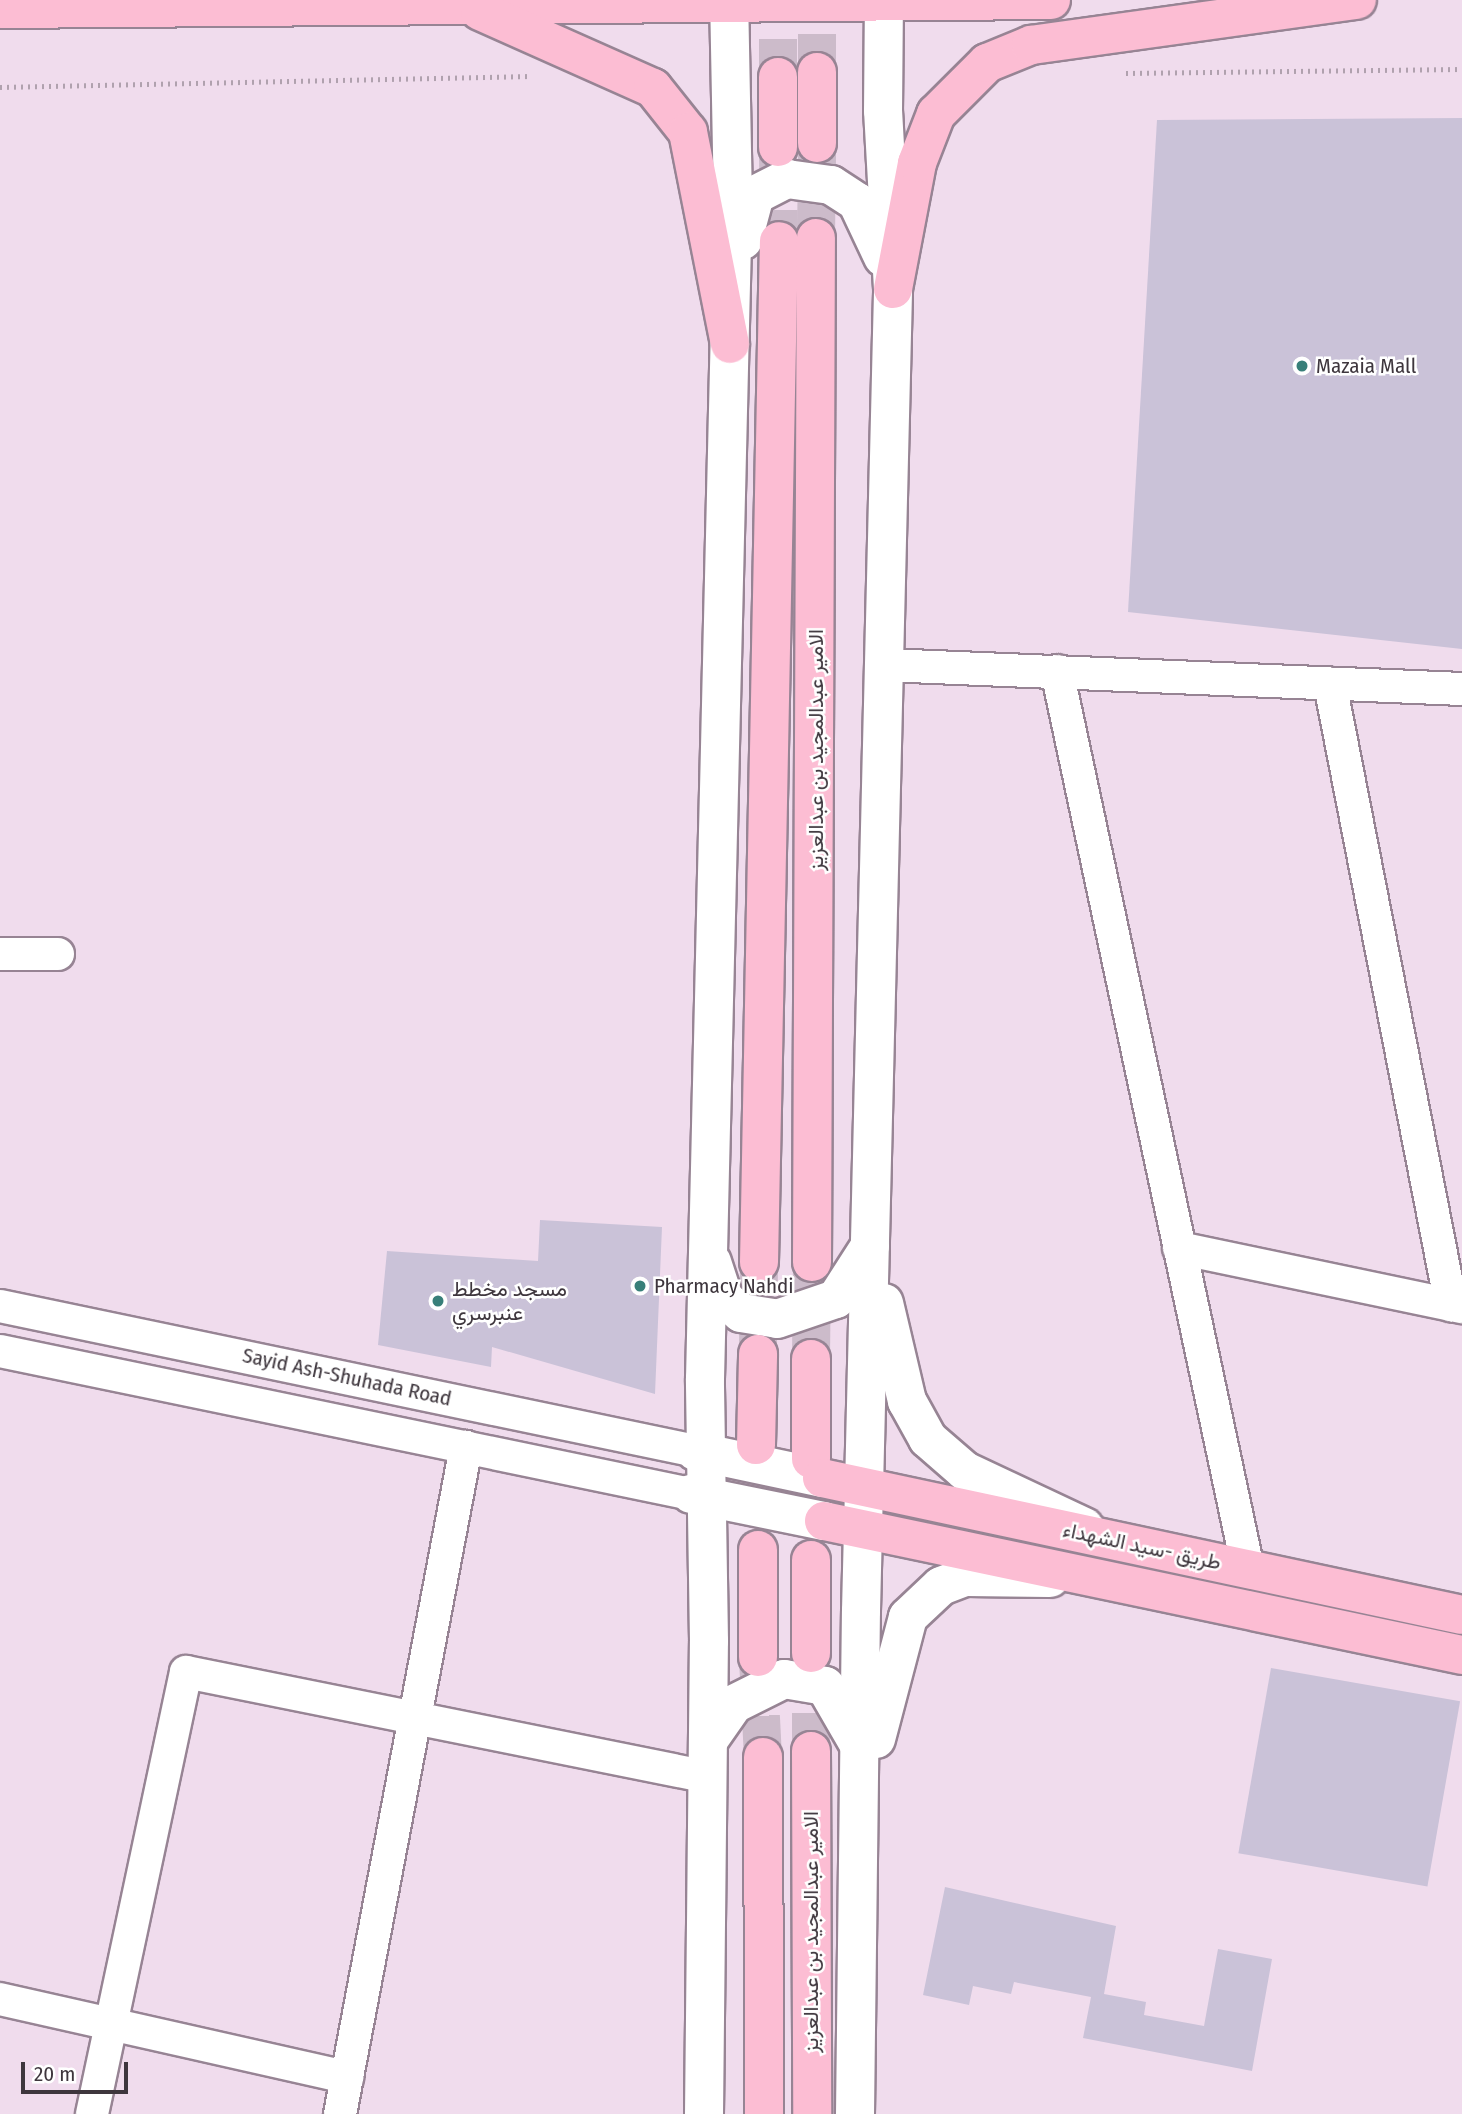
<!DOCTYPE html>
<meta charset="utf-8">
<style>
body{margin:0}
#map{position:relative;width:1462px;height:2114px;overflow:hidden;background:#f0dced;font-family:"Fira Sans Condensed",Vazirmatn,sans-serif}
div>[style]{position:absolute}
.building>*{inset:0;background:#cac2d8;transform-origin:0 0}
.primary-tunnel>*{height:38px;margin-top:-19px;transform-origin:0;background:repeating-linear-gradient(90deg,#ccbbca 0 38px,transparent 0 57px)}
.path>*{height:4.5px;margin-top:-2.25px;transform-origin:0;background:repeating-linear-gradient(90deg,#b0a1ae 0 2px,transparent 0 7px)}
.roads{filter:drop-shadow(2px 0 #978494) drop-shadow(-2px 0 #978494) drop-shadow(0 2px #978494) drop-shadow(0 -2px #978494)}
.minor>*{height:32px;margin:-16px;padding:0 16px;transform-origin:16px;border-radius:16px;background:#fff}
.tertiary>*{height:38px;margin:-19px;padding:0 19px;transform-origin:19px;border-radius:19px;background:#fff}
.primary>*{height:38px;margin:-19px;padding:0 19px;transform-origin:19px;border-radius:19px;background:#fcbdd3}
.dots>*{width:19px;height:19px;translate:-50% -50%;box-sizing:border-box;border:4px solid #fff;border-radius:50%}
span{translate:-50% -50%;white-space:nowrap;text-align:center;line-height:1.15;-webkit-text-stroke:5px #fff;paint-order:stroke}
.poi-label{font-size:21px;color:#3e363d}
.left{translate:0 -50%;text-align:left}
.street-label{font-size:21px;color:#3e363d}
.scale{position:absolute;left:21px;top:2062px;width:107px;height:32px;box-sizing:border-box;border:4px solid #3e363d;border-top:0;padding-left:9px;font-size:21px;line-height:24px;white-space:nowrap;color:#3e363d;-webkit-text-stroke:5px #fff;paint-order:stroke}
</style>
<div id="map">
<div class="building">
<i style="clip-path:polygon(1462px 118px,1462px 649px,1128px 612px,1157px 120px)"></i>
<i style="clip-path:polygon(540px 1220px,662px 1227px,655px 1394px,492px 1347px,491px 1367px,378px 1345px,387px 1251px,538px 1261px)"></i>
<i style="left:1271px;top:1668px;width:192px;height:188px;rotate:10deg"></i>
<i style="clip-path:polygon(945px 1887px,1116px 1926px,1104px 1994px,1146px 2002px,1144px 2015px,1204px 2026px,1218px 1949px,1272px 1959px,1252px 2071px,1083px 2038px,1091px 1997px,1014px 1982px,1011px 1994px,973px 1986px,969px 2005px,923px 1995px)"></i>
</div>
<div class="primary-tunnel">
<i style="left:817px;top:72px;width:72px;rotate:-90deg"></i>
<i style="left:778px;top:77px;width:77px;rotate:-90deg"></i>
<i style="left:778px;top:153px;width:88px;rotate:89.3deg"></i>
<i style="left:816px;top:238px;width:88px;rotate:-89.3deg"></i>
<i style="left:758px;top:1347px;width:85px;rotate:-89.3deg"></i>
<i style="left:811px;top:1359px;width:97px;rotate:-89.4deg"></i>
<i style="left:758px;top:1659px;width:98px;rotate:87.1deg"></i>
<i style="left:811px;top:1751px;width:98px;rotate:-90deg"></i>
</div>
<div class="path">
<i style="left:1126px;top:73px;width:336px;rotate:-0.7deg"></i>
<i style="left:0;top:87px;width:531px;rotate:-1.19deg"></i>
</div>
<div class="roads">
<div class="minor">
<i style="left:885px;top:665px;width:577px;rotate:2.38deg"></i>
<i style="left:1057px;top:671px;width:918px;rotate:77.99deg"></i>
<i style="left:1330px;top:684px;width:633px;rotate:78.97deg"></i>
<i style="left:0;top:954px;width:58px"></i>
<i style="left:1179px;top:1248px;width:289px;rotate:11.8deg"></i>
<i style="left:0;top:1306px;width:710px;rotate:11.78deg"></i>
<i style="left:0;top:1351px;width:706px;rotate:11.69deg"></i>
<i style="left:0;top:1999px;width:356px;rotate:12.7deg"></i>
<i style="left:92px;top:2114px;width:452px;rotate:-78deg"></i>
<i style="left:186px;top:1672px;width:532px;rotate:11.37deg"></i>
<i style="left:340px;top:2114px;width:679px;rotate:-79.3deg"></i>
</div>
<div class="tertiary">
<i style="left:743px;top:240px;width:47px;rotate:-75.1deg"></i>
<i style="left:755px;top:195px;width:36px;rotate:-27deg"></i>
<i style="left:787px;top:179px;width:44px;rotate:7.8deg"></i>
<i style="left:831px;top:185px;width:31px;rotate:33deg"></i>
<i style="left:857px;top:202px;width:61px;rotate:64.7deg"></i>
<i style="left:712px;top:1262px;width:39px;rotate:72deg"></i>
<i style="left:724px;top:1299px;width:22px;rotate:39deg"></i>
<i style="left:741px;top:1313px;width:36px;rotate:9deg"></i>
<i style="left:777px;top:1319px;width:62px;rotate:-18.7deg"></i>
<i style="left:836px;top:1299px;width:63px;rotate:-57.3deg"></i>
<i style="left:884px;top:1303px;width:101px;rotate:76.8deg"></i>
<i style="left:907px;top:1401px;width:43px;rotate:61.1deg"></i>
<i style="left:928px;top:1439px;width:49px;rotate:40.9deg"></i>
<i style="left:965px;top:1471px;width:132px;rotate:25.2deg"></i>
<i style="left:695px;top:1451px;width:130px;rotate:12deg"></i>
<i style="left:691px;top:1494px;width:136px;rotate:11.5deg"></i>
<i style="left:876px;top:1739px;width:126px;rotate:-75.3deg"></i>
<i style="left:908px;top:1617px;width:45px;rotate:-43.2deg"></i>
<i style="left:941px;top:1586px;width:26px;rotate:-21deg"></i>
<i style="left:965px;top:1577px;width:85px;rotate:0.7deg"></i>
<i style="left:708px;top:1741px;width:45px;rotate:-54.9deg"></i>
<i style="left:734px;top:1704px;width:56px;rotate:-26.6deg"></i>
<i style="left:784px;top:1679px;width:42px;rotate:9.7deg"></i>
<i style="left:825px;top:1686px;width:66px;rotate:59.9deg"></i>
<i style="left:704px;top:2114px;width:473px;rotate:-89.4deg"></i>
<i style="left:709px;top:1641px;width:262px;rotate:-90.9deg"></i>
<i style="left:705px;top:1379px;width:1176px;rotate:-88.64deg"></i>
<i style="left:733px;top:203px;width:203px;rotate:-91.1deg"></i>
<i style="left:855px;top:2114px;width:503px;rotate:-89.32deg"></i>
<i style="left:861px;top:1611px;width:1322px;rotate:-88.61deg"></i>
<i style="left:893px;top:289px;width:178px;rotate:-93.2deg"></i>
<i style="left:883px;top:111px;width:111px;rotate:-89.5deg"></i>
</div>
<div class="primary">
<i style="left:0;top:9px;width:1051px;rotate:-0.49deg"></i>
<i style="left:480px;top:11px;width:189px;rotate:24deg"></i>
<i style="left:653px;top:88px;width:56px;rotate:51.5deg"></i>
<i style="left:688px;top:132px;width:216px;rotate:78.8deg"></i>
<i style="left:817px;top:72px;width:71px;rotate:90deg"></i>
<i style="left:778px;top:77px;width:70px;rotate:90deg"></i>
<i style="left:893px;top:289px;width:128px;rotate:-79.2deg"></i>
<i style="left:917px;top:163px;width:53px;rotate:-68.8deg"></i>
<i style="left:936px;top:114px;width:72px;rotate:-45deg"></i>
<i style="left:987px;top:63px;width:48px;rotate:-22.2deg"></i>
<i style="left:1031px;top:45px;width:329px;rotate:-7.9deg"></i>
<i style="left:759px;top:1262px;width:1021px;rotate:-88.88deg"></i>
<i style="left:812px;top:1262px;width:1024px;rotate:-89.78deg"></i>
<i style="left:756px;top:1445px;width:91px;rotate:-88.7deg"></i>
<i style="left:811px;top:1459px;width:100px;rotate:-90deg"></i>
<i style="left:822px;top:1478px;width:654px;rotate:12.08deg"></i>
<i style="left:824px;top:1521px;width:652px;rotate:11.86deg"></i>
<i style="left:758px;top:1550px;width:107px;rotate:90deg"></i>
<i style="left:811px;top:1653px;width:93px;rotate:-90deg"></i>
<i style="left:811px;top:1751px;width:363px;rotate:89.8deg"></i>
<i style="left:763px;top:1757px;width:357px;rotate:89.8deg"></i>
</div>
</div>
<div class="dots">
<i style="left:1302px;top:366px;background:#387f79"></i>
<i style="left:640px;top:1286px;background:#387f79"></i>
<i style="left:438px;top:1301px;background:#387f79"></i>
</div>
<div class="poi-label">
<span class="left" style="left:1316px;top:366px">Mazaia Mall</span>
<span class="left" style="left:654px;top:1286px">Pharmacy Nahdi</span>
<span class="left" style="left:452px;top:1301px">مسجد مخطط<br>عنبرسري</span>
</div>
<div class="street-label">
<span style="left:816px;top:750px;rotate:-90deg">الامير عبدالمجيد بن عبدالعزيز</span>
<span style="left:347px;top:1377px;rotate:12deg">Sayid Ash-Shuhada Road</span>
<span style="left:1142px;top:1546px;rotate:12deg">طريق -سيد الشهداء</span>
<span style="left:811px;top:1932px;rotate:-90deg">الامير عبدالمجيد بن عبدالعزيز</span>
</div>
<div class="scale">20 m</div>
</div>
